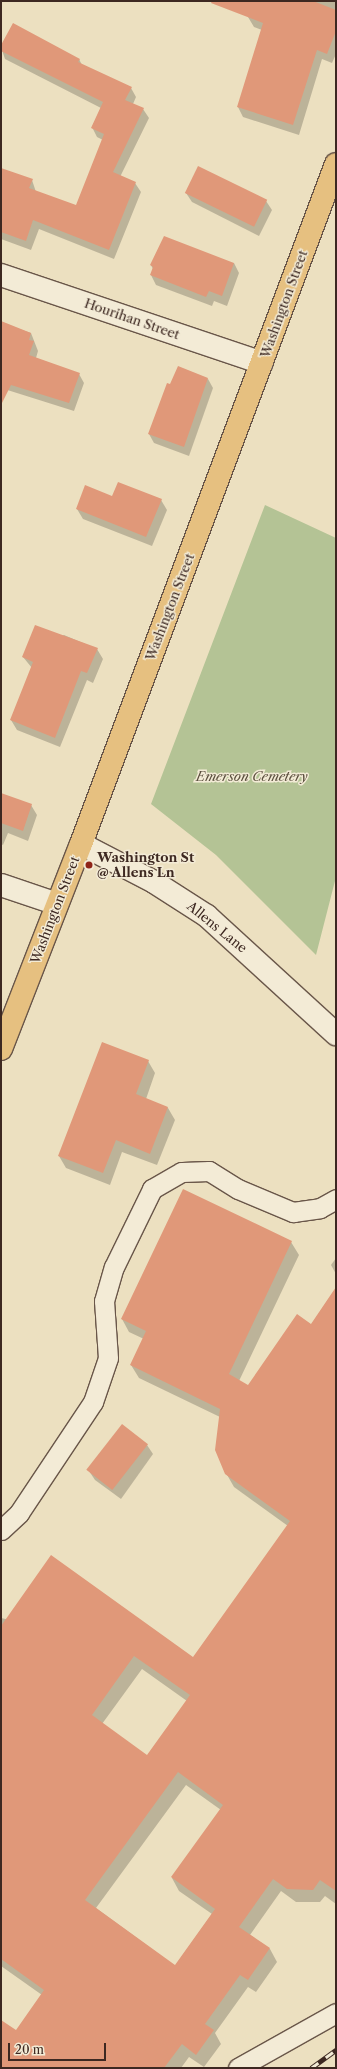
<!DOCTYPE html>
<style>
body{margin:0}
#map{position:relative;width:337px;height:2069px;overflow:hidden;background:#ece0c0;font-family:"Libre Caslon Text",serif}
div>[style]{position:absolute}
.green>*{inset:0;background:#b4c395}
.shadow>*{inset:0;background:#0003}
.building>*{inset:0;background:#e09879;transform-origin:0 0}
.roads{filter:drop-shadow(1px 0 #695649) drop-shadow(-1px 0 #695649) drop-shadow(0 1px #695649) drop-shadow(0 -1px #695649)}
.lane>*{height:19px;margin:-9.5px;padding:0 9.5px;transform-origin:9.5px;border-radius:9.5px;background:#f3ebd6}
.street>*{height:22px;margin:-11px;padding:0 11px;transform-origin:11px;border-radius:11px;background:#f3ebd6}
.secondary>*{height:22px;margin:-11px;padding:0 11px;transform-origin:11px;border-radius:11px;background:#f3ebd6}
.primary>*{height:22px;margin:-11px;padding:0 11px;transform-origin:11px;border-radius:11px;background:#e6c080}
.rail>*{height:4.5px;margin-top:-2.25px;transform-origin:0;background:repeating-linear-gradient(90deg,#f3ebd6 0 9px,#3d2821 0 18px);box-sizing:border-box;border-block:1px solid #3d2821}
.dots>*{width:11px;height:11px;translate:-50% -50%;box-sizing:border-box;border:2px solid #f3ebd6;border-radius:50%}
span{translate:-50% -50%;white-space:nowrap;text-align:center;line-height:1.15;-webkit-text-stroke:3px #f3ebd6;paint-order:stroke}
.street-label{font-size:13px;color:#3d2821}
.park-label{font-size:13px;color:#5b4f3e;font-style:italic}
.poi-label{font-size:13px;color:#3d2821;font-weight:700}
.left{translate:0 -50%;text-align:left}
.frame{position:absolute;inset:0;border:2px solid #3d2821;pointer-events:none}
.scale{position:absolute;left:8px;top:2043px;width:98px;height:18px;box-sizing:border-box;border:2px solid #3d2821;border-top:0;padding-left:5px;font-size:12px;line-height:14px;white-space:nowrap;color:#3d2821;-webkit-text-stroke:3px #f3ebd6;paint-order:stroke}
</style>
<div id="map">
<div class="green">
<i style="clip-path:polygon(265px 505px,336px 538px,336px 877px,316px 955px,216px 855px,151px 804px)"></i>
</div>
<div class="shadow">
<i style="clip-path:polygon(255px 1px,336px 1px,336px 54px,332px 63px,322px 59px,299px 135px,243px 117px,238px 107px,262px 30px,254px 27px,248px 17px)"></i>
<i style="clip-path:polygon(1px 47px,79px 59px,82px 65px,131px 88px,136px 97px,133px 104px,143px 109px,149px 118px,120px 177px,135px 183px,141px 192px,114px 259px,39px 229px,31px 250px,1px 239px,1px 169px,32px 180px,36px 192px,77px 206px,103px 140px,97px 137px,92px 127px,101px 108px,5px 59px)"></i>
<i style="clip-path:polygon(186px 193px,266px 201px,272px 210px,259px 236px,192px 202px)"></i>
<i style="clip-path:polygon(234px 263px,239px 273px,227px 306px,214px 301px,212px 306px,156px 285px,151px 275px,153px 269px,151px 265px)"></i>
<i style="clip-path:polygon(1px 323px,31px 333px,38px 351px,36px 358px,79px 374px,84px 383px,74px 411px,1px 388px)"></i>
<i style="clip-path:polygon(208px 379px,213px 388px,189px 456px,154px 443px,149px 434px,171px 385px)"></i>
<i style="clip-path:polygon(113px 498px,161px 500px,167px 510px,152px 546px,83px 519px,77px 509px)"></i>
<i style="clip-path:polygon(64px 635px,97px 649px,103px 659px,93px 683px,87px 680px,60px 747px,17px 730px,11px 720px,32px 668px,23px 657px)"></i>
<i style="clip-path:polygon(1px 794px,31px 805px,37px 815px,28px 841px,8px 833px,3px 845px,1px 844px)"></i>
<i style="clip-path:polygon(148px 1061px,155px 1073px,146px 1099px,168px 1108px,175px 1120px,157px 1165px,122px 1152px,110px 1185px,66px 1168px,59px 1156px)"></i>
<i style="clip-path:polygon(evenodd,291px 1242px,299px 1255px,239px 1381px,248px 1386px,311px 1325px,336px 1288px,336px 1904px,325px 1896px,320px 1902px,296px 1902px,281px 1891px,250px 1935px,270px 1949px,277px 1962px,256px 1992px,248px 1987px,215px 2033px,221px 2044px,204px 2067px,189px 2057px,181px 2068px,1px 2068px,1px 2035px,16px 2032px,42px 1995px,1px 1966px,1px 1618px,193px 1658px,288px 1526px,234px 1487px,226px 1473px,220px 1417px,139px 1378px,131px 1365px,144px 1339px,129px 1332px,122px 1319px,291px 1242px,142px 1669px,187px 1701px,147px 1756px,102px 1724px,142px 1669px,291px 1242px,186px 1785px,221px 1810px,172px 1878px,179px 1891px,212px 1914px,175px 1966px,96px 1908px,186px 1785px)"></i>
<i style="clip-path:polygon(336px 1258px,336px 1274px,331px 1265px)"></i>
<i style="clip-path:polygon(147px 1445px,153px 1454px,121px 1499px,95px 1480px,89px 1471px)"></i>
</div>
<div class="building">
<i style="clip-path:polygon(212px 1px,313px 1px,336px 10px,336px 31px,327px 54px,317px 50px,293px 125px,237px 107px,263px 23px,211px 3px)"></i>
<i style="clip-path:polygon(13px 23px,80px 59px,78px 62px,132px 87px,125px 100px,144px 108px,113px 172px,136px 182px,109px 250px,33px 220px,26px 241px,1px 232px,1px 168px,33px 179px,29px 188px,76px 205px,104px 134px,91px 128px,103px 102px,1px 51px,1px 45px)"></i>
<i style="left:198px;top:166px;width:77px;height:30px;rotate:26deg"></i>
<i style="clip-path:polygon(164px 236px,234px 263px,222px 296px,209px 291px,206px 297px,150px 275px,153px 267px,150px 265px)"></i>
<i style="clip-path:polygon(1px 321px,31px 333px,29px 340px,34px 341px,29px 355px,80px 373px,69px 403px,11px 385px,1px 405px)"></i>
<i style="clip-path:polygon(178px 366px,208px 378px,184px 447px,148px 434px,167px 383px,170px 384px)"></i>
<i style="clip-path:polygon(118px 482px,162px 499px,146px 537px,76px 509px,85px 485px,112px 496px)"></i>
<i style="clip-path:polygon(35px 625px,98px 648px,87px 673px,81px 671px,55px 738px,10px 720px,33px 662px,22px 657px)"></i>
<i style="clip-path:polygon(1px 793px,32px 804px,23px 831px,1px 823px)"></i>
<i style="clip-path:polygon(102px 1042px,149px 1060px,136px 1094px,168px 1107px,150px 1154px,116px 1140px,103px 1173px,58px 1156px)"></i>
<i style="clip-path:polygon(evenodd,183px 1189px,292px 1241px,229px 1374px,248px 1385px,297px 1314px,311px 1324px,336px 1287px,336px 1891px,320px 1880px,313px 1890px,287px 1889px,273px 1879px,239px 1927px,270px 1948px,248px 1980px,240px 1975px,205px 2024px,214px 2030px,196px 2055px,182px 2044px,164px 2068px,1px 2068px,1px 2020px,16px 2030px,44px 1990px,1px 1959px,1px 1626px,51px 1555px,193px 1657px,290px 1521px,225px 1474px,215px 1450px,220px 1409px,130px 1365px,146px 1331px,121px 1319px,183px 1189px,134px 1656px,190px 1695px,147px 1755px,92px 1715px,134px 1656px,183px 1189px,178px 1772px,223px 1805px,171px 1877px,215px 1909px,175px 1965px,85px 1900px,178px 1772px)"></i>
<i style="left:122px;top:1424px;width:33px;height:58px;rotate:38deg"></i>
</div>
<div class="roads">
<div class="lane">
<i style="left:1px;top:1530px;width:25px;rotate:-43deg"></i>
<i style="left:19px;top:1513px;width:133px;rotate:-56.3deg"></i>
<i style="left:93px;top:1402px;width:46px;rotate:-71.2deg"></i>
<i style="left:108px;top:1358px;width:57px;rotate:-94deg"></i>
<i style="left:104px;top:1301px;width:35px;rotate:-74deg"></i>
<i style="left:114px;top:1267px;width:87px;rotate:-64deg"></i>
<i style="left:152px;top:1189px;width:34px;rotate:-30deg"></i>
<i style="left:182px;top:1172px;width:27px;rotate:-2deg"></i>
<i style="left:209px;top:1171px;width:34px;rotate:32deg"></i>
<i style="left:238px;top:1189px;width:60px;rotate:22.7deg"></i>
<i style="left:293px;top:1212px;width:27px;rotate:-8deg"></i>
<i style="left:320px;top:1208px;width:18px;rotate:-29deg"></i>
<i style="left:238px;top:2068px;width:112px;rotate:-29.3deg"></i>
</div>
<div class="street">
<i style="left:1px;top:275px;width:275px;rotate:18.6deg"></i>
<i style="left:1px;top:885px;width:59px;rotate:18.7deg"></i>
</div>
<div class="secondary">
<i style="left:81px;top:844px;width:82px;rotate:27.5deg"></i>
<i style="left:154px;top:882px;width:63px;rotate:32.7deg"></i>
<i style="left:207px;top:916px;width:175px;rotate:42.5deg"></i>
</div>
<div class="primary">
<i style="left:1px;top:1049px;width:220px;rotate:-68.7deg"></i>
<i style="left:81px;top:844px;width:726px;rotate:-69.44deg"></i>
</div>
</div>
<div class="rail">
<i style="left:311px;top:2068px;width:31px;rotate:-36deg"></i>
</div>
<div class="dots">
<i style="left:89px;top:865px;background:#8f2418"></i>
</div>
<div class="street-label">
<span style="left:284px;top:304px;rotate:-70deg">Washington Street</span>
<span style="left:132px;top:319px;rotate:19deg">Hourihan Street</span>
<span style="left:170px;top:607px;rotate:-69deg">Washington Street</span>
<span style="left:55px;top:910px;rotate:-69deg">Washington Street</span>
<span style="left:217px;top:927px;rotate:39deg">Allens Lane</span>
</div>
<div class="park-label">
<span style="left:252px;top:776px">Emerson Cemetery</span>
</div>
<div class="poi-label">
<span class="left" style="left:97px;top:865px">Washington St<br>@ Allens Ln</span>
</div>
<div class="frame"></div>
<div class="scale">20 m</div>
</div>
